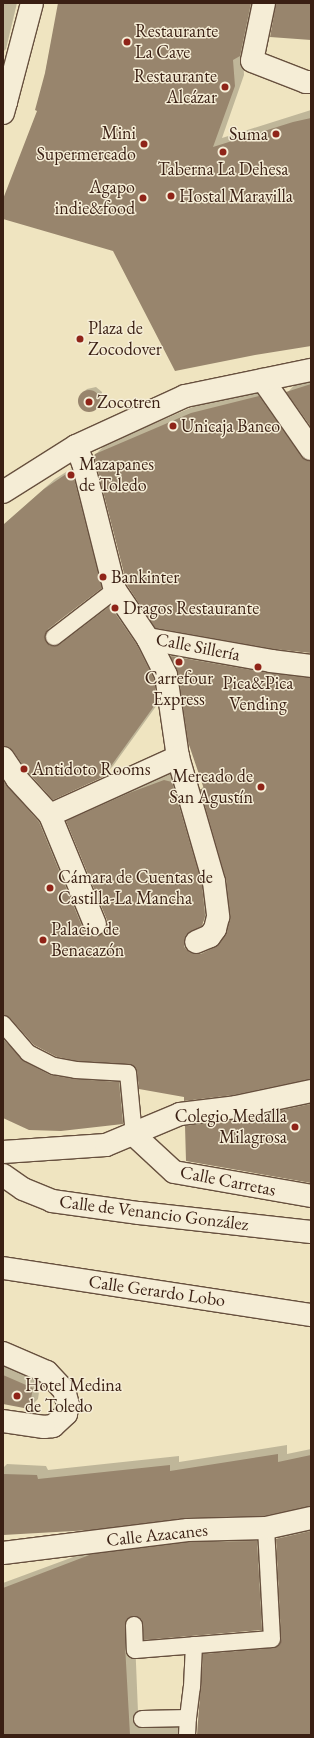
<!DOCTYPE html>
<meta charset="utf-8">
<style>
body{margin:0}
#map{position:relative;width:314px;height:1738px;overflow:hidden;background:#efe4c0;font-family:"EB Garamond",serif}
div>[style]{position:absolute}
.shadow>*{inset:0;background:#0003}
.building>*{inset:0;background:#98856d}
.round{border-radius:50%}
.roads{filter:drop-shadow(1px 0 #67503e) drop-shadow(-1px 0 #67503e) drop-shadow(0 1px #67503e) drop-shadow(0 -1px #67503e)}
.lane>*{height:16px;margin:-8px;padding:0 8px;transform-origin:8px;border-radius:8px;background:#f5edd6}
.street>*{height:22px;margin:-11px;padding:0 11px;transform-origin:11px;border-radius:11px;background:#f5edd6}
.secondary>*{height:22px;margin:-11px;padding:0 11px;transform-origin:11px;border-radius:11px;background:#f5edd6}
.dots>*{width:11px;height:11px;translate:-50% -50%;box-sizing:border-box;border:2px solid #f5edd6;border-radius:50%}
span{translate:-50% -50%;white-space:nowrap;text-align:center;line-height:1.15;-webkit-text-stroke:3px #f5edd6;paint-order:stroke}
.poi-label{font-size:18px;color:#3a1f13}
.left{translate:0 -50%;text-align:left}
.right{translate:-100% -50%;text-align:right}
.street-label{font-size:18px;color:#3a1f13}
.frame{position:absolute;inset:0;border:4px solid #3a1f13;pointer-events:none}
</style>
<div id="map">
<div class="shadow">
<i style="clip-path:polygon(3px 3px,17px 3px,6px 49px,3px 52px)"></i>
<i style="clip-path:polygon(59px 3px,258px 3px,243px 53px,244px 75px,222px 138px,311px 110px,311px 345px,113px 250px,3px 218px,3px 202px,38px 110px)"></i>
<i style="clip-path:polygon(311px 378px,311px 425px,288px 392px,297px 382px)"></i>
<i style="clip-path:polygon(96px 387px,102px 392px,100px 404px,90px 411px,84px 410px,79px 402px,83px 393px,87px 389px)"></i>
<i style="clip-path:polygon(269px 387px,311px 447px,311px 652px,96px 454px,106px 444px,202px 403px)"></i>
<i style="clip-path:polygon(82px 462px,111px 578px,101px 588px,56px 622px,54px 628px,60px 636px,70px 635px,120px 597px,167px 691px,113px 766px,103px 776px,3px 745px,3px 525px,55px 479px)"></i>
<i style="clip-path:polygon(181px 646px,311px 668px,311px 1078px,184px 1096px,138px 1071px,133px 1064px,3px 1014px,33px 1052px,62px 1066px,129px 1073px,133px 1113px,123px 1123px,61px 1130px,3px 1117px,3px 757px,103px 927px,108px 926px,108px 919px,67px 822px,77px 812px,175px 770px,213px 913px,193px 930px,194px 937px,212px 944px,225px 937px,231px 916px,227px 878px,201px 789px,204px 786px,179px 673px,172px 656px)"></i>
<i style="clip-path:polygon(311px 1097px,311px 1182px,186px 1126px,196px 1117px)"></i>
<i style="clip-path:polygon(3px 1364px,41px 1379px,38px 1399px,29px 1408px,3px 1403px)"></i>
<i style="clip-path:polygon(287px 1445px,287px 1454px,311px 1449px,311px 1505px,3px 1534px,3px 1468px,7px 1464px,46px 1466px,48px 1470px,179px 1456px,179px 1462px)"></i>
<i style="clip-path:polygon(311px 1524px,311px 1735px,3px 1735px,3px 1583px,103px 1546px,266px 1532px,271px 1620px,262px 1629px,143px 1619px,134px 1615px,138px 1712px,187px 1725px,191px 1734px,198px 1734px,204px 1655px,213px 1645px,282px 1640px,277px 1539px,286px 1530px)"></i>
</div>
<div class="building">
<i style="clip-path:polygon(58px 3px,251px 3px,240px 56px,233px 60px,235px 86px,213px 147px,293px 122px,311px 118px,311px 346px,255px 355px,175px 371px,113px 251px,3px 219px,3px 199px,37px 111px,35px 110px,45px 73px)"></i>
<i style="clip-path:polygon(276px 3px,311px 3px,311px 40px,270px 37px)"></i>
<i style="clip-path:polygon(311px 384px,311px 427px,286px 392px)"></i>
<i class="round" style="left:78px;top:390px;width:22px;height:22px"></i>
<i style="clip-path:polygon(259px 396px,301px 456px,305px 460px,311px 461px,311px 653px,273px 649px,155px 628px,127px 585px,94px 456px,95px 454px,191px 413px)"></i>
<i style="clip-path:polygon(72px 470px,102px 588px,48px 629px,45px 639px,50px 646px,59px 645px,110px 606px,137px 645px,154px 679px,157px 702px,103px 777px,53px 800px,27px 771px,13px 751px,9px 747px,3px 746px,3px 525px,44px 489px)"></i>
<i style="clip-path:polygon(170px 656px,269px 673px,311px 678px,311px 1079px,234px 1095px,184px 1101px,184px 1097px,139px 1089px,137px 1072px,132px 1065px,77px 1061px,57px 1057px,34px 1045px,10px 1018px,3px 1015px,3px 781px,39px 822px,83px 929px,88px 934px,94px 936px,100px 935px,105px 932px,107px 926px,107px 920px,66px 821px,129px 793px,164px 780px,172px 782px,202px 884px,205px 916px,202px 926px,186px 935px,184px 940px,184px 947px,189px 952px,194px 954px,201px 954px,215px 947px,225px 936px,230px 916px,226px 880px,200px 789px,204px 789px,188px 742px,178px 673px)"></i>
<i style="clip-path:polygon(3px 1039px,24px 1061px,50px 1075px,75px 1079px,119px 1082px,123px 1124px,61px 1131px,29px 1130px,3px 1118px)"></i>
<i style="clip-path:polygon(311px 1104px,311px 1183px,186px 1161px,185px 1126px,239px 1119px)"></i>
<i style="clip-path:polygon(3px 1375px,33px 1388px,29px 1409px,3px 1404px)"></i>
<i style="clip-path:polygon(278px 1454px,278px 1462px,311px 1455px,311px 1506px,264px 1516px,188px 1518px,91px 1530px,3px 1535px,3px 1474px,37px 1475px,38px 1479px,170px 1465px,170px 1471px)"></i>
<i style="clip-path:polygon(311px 1531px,311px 1735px,197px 1735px,203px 1654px,273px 1648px,280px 1644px,281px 1638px,276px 1539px)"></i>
<i style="clip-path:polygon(257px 1541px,262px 1630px,144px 1640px,142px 1620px,133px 1616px,126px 1620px,125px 1645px,130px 1735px,3px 1735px,3px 1588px,92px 1554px,189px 1542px)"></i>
</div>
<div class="roads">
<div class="lane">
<i style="left:54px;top:637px;width:77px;rotate:-37.6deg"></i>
<i style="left:3px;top:1024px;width:38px;rotate:49deg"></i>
<i style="left:28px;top:1053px;width:29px;rotate:27deg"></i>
<i style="left:54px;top:1066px;width:22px;rotate:10deg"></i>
<i style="left:76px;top:1070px;width:52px;rotate:3.3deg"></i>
<i style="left:128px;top:1073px;width:62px;rotate:84.5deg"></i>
<i style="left:134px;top:1625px;width:25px;rotate:88deg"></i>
<i style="left:135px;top:1650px;width:137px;rotate:-4.6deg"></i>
<i style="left:272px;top:1639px;width:111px;rotate:-93.1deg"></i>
<i style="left:142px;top:1719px;width:46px;rotate:-1.2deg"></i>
<i style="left:188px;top:1718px;width:31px;rotate:-83deg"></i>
<i style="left:192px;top:1687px;width:42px;rotate:-87.3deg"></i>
<i style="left:187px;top:1735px;width:17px;rotate:-87deg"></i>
</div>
<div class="street">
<i style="left:264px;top:3px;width:59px;rotate:101.7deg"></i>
<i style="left:252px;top:61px;width:58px;rotate:21.3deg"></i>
<i style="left:306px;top:82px;width:5px"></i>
<i style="left:3px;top:102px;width:3px"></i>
<i style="left:6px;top:102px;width:102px;rotate:-75.3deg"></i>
<i style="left:263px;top:380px;width:84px;rotate:55.2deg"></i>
<i style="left:76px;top:446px;width:18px;rotate:68deg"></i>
<i style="left:83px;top:463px;width:131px;rotate:75.9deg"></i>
<i style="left:115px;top:590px;width:59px;rotate:56deg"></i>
<i style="left:148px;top:639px;width:125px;rotate:10.1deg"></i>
<i style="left:271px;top:661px;width:40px;rotate:7.1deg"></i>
<i style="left:3px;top:492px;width:86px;rotate:-32.2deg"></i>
<i style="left:76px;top:446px;width:120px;rotate:-24.6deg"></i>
<i style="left:185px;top:396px;width:129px;rotate:-11.7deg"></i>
<i style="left:148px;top:639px;width:40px;rotate:63.4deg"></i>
<i style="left:166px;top:675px;width:83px;rotate:81.7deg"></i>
<i style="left:178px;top:757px;width:130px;rotate:73.9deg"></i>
<i style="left:214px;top:882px;width:35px;rotate:83deg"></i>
<i style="left:218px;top:917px;width:12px;rotate:104deg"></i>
<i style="left:215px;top:929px;width:9px;rotate:126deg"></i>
<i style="left:210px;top:936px;width:15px;rotate:157deg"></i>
<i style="left:3px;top:758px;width:25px;rotate:56deg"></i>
<i style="left:17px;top:779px;width:49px;rotate:47.5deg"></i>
<i style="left:50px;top:815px;width:118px;rotate:67.6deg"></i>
<i style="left:50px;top:815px;width:141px;rotate:-24.4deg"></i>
<i style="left:134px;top:1135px;width:54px;rotate:42.8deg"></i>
<i style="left:174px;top:1172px;width:139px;rotate:9.9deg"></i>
<i style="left:3px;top:1152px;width:103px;rotate:-3.9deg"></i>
<i style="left:106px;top:1145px;width:80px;rotate:-22.7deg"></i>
<i style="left:180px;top:1114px;width:56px;rotate:-7.1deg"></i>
<i style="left:236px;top:1107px;width:77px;rotate:-12deg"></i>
<i style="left:3px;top:1268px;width:312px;rotate:8.7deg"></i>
<i style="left:3px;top:1353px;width:48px;rotate:23.4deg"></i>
<i style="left:47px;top:1372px;width:25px;rotate:47deg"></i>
<i style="left:64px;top:1390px;width:16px;rotate:75deg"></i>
<i style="left:68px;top:1405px;width:9px;rotate:103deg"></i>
<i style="left:66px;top:1414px;width:18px;rotate:137deg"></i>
<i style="left:53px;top:1426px;width:9px;rotate:174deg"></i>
<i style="left:44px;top:1427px;width:41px;rotate:-171.7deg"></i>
<i style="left:3px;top:1553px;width:186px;rotate:-7.1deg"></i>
<i style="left:188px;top:1530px;width:78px;rotate:-1.5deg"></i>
<i style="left:266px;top:1528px;width:46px;rotate:-12.5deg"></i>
</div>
<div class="secondary">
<i style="left:3px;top:113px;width:11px;rotate:-75deg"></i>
<i style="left:3px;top:1175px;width:24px;rotate:35deg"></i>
<i style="left:23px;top:1189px;width:31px;rotate:22deg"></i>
<i style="left:52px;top:1201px;width:88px;rotate:7.9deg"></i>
<i style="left:139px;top:1213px;width:173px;rotate:6.3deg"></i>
</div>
</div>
<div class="dots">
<i style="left:127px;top:42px;background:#8f2418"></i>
<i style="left:225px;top:87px;background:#8f2418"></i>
<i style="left:276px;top:134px;background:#8f2418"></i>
<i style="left:144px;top:144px;background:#8f2418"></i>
<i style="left:223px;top:152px;background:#8f2418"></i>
<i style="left:171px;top:196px;background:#8f2418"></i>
<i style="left:143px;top:198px;background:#8f2418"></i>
<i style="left:80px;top:339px;background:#8f2418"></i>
<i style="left:89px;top:402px;background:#8f2418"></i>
<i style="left:173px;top:426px;background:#8f2418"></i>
<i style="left:71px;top:475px;background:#8f2418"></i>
<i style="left:103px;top:577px;background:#8f2418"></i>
<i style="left:115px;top:608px;background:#8f2418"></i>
<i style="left:179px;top:662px;background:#8f2418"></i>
<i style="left:258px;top:667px;background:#8f2418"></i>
<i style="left:24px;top:769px;background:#8f2418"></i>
<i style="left:261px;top:787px;background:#8f2418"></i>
<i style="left:50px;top:888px;background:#8f2418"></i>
<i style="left:43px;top:940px;background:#8f2418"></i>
<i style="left:295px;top:1127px;background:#8f2418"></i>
<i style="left:17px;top:1396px;background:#8f2418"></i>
</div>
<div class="poi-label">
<span class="left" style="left:135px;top:42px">Restaurante<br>La Cave</span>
<span class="right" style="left:217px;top:87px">Restaurante<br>Alcázar</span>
<span class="right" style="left:136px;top:144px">Mini<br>Supermercado</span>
<span class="right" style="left:268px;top:134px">Suma</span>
<span style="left:223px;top:169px">Taberna La Dehesa</span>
<span class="right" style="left:135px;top:198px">Agapo<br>indie&amp;food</span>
<span class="left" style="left:179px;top:196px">Hostal Maravilla</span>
<span class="left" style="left:88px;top:339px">Plaza de<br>Zocodover</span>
<span class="left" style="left:97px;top:402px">Zocotren</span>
<span class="left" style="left:181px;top:426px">Unicaja Banco</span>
<span class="left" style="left:79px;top:475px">Mazapanes<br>de Toledo</span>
<span class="left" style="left:111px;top:577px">Bankinter</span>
<span class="left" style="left:123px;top:608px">Dragos Restaurante</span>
<span style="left:179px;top:689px">Carrefour<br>Express</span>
<span style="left:258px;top:694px">Pica&amp;Pica<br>Vending</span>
<span class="left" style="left:32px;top:769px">Antidoto Rooms</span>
<span class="right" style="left:253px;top:787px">Mercado de<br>San Agustín</span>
<span class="left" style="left:58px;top:888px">Cámara de Cuentas de<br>Castilla-La Mancha</span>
<span class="left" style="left:51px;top:940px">Palacio de<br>Benacazón</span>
<span class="right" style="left:287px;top:1127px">Colegio Medalla<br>Milagrosa</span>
<span class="left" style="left:25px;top:1396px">Hotel Medina<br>de Toledo</span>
</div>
<div class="street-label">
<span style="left:198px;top:647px;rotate:11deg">Calle Sillería</span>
<span style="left:228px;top:1181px;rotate:11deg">Calle Carretas</span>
<span style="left:154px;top:1213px;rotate:7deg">Calle de Venancio González</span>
<span style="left:157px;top:1291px;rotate:8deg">Calle Gerardo Lobo</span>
<span style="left:157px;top:1535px;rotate:-6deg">Calle Azacanes</span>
</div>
<div class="frame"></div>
</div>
